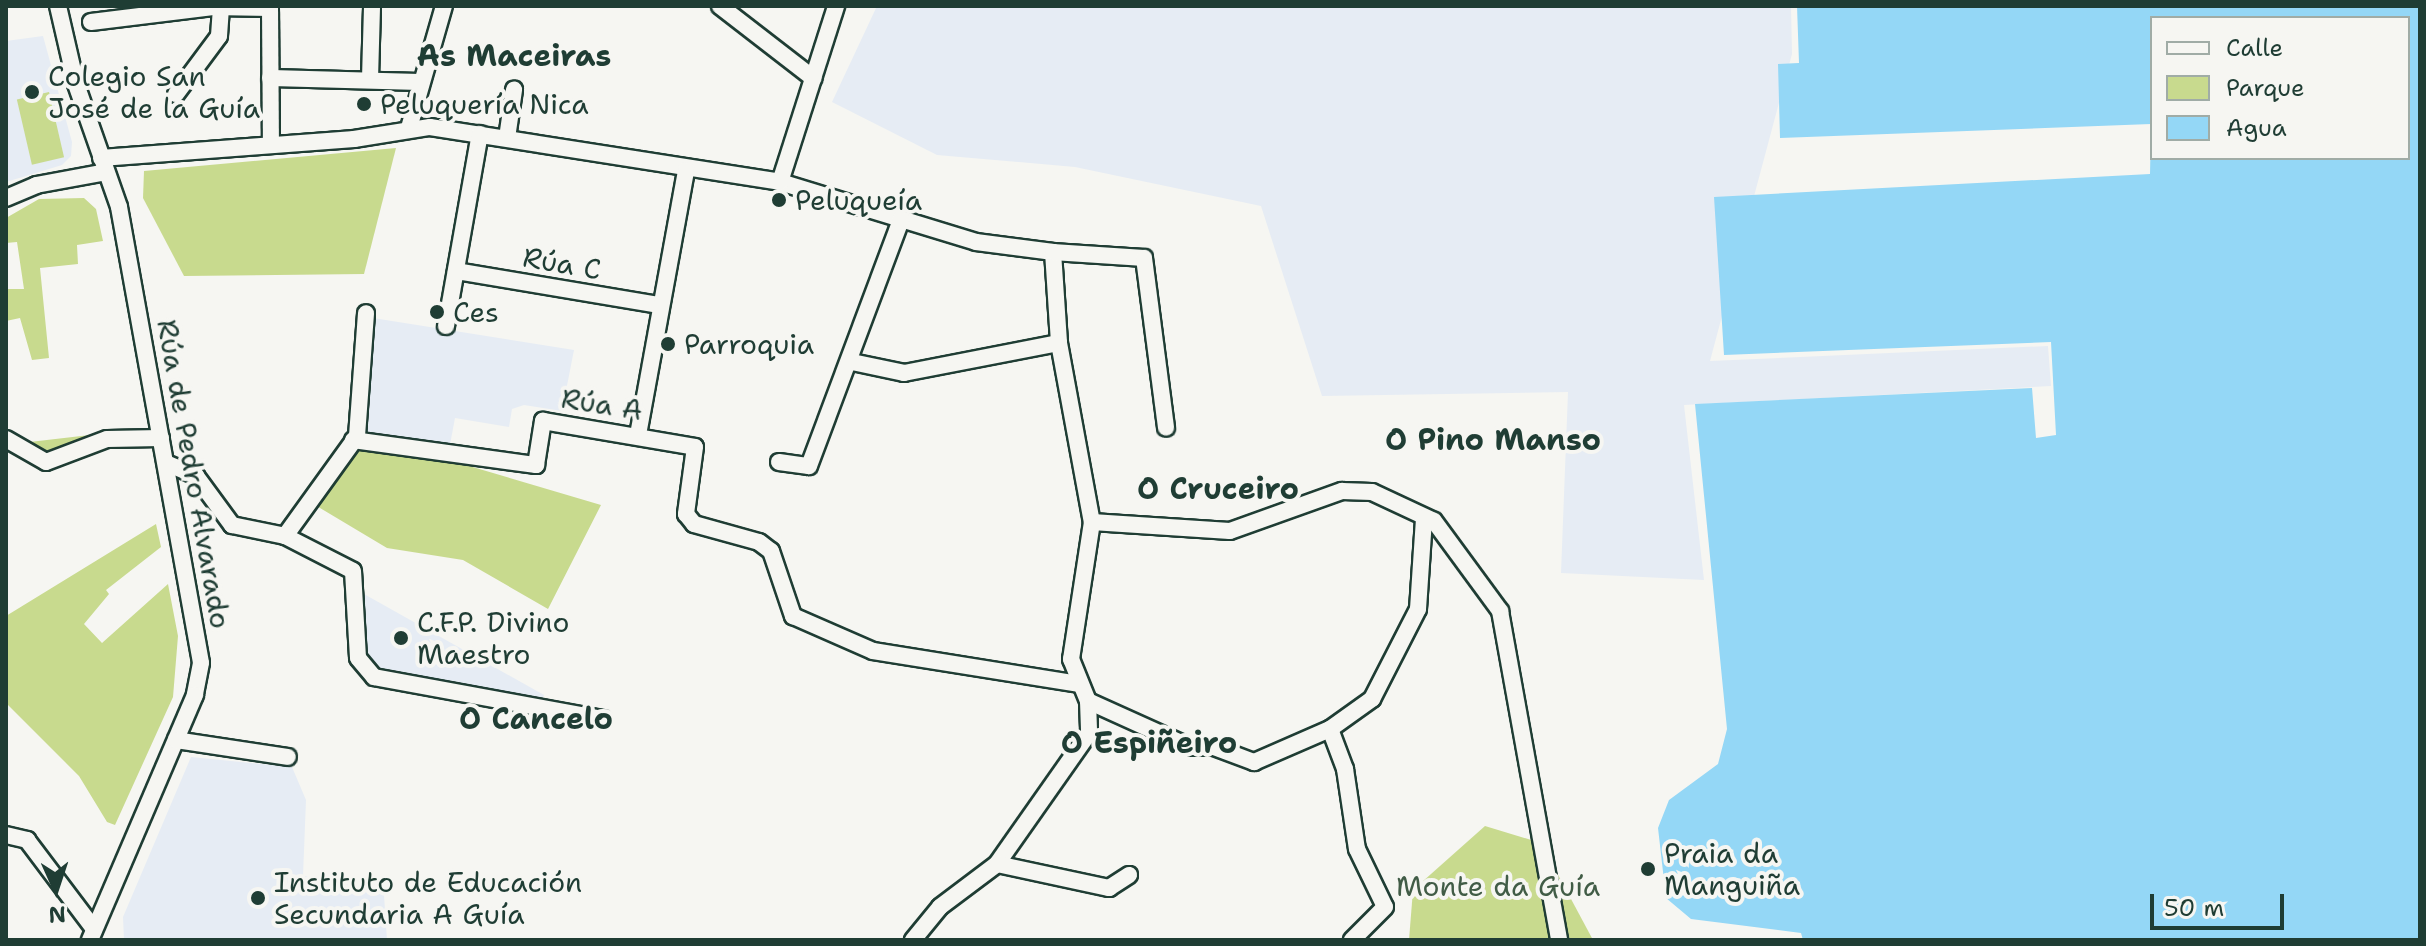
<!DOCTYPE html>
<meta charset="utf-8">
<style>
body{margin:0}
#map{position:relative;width:2426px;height:946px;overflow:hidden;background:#f6f6f2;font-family:"Shantell Sans",sans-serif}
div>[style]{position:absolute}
.built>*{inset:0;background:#e6ecf4}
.green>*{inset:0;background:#c8da8e;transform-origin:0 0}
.water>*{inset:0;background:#94d7f6}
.roads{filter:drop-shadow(2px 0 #1f3d34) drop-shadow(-2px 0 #1f3d34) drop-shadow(0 2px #1f3d34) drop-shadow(0 -2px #1f3d34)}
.minor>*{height:16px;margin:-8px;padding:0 8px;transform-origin:8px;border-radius:8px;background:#f6f6f2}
.dots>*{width:22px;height:22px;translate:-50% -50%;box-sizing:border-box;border:4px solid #f6f6f2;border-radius:50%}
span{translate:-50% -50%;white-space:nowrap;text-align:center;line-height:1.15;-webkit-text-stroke:8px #f6f6f2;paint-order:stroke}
.poi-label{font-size:28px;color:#1f3d34}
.left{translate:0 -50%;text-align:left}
.street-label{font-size:28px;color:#1f3d34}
.park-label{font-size:28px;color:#415c46}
.neighbourhood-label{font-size:30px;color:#1f3d34;font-weight:700}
.frame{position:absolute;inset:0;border:8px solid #1f3d34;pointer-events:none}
.legend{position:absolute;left:2150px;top:16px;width:260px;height:144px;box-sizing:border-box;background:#f6f6f2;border:2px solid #a0aca6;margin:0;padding:10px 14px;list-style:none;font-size:24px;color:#1f3d34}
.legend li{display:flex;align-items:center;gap:16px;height:40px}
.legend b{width:40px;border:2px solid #a0aca6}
.north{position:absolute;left:16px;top:850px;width:80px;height:80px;-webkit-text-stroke:6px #f6f6f2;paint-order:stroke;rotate:177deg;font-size:22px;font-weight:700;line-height:32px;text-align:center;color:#1f3d34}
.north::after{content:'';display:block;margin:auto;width:28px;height:36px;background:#1f3d34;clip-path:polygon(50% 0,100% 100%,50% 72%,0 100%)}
.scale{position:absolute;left:2150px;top:894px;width:134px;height:36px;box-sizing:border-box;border:4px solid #1f3d34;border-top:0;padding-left:10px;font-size:24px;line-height:28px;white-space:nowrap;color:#1f3d34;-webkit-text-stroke:6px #f6f6f2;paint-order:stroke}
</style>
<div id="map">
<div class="built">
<i style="clip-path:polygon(877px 6px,1791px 6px,1792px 54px,1710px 361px,2048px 346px,2051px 386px,1684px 405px,1704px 580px,1561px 573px,1568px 392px,1322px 396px,1261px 206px,1075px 167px,937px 155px,832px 102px)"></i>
<i style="clip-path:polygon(43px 36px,72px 142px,71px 156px,62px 165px,6px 182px,6px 41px)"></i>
<i style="clip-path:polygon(373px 318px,574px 350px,562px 411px,524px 405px,512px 409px,509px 427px,455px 418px,449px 450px,364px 435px)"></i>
<i style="clip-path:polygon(364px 594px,544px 695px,542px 701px,372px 669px,366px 663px,360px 605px)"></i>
<i style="clip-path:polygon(191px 757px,292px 767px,306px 800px,303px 876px,383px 880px,387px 940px,124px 940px,123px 917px)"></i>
</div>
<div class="green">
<i style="left:49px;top:92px;width:67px;height:33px;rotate:77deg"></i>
<i style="clip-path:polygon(396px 148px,364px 274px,184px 276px,143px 198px,144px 171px)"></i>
<i style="clip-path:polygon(84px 198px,96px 209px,103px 241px,77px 245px,78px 264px,40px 268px,49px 358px,32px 360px,20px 318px,6px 321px,6px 289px,24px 289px,17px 242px,6px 243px,6px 218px,39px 199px)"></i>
<i style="clip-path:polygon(107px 433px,46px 458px,21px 443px)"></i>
<i style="clip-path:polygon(364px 435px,601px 505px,548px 609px,463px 560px,387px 548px,315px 505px)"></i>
<i style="clip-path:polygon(156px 524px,161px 547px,106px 590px,109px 594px,84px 624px,102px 643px,168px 584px,178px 636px,173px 697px,115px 825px,107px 822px,79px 776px,6px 703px,6px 616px)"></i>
<i style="clip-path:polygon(1485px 826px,1541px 843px,1593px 940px,1409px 940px,1413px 890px)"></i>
</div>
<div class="water">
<i style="clip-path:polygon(evenodd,1797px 6px,2420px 6px,2420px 940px,1803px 940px,1801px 933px,1691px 919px,1666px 898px,1658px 828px,1669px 800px,1718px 764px,1727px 729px,1695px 404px,2032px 388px,2036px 438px,2056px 435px,2051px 342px,1724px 355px,1714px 197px,2150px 174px,2151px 124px,1780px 138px,1778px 64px,1799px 63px,1797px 6px,2152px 18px,2408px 18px,2408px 158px,2152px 158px,2152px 18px)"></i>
</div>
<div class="roads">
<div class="minor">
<i style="left:58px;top:6px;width:80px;rotate:77deg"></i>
<i style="left:76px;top:84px;width:130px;rotate:70.7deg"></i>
<i style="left:119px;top:207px;width:463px;rotate:79.8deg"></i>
<i style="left:201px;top:663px;width:33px;rotate:101deg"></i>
<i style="left:195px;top:695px;width:267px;rotate:113.2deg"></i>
<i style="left:270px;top:6px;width:138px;rotate:89.6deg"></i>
<i style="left:720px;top:6px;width:118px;rotate:37.7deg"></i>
<i style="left:91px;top:22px;width:123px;rotate:-7deg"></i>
<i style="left:213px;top:7px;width:57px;rotate:1deg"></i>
<i style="left:270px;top:78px;width:151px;rotate:1.5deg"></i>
<i style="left:370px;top:79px;width:73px;rotate:-88.4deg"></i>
<i style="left:176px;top:94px;width:72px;rotate:-53.4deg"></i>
<i style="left:219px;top:36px;width:29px;rotate:-86deg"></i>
<i style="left:409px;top:128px;width:127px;rotate:-74deg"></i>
<i style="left:507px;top:138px;width:49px;rotate:-81.7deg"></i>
<i style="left:101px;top:158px;width:254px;rotate:-4.3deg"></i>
<i style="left:354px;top:139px;width:77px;rotate:-9deg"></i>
<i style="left:430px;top:127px;width:354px;rotate:8.9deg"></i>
<i style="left:780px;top:182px;width:205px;rotate:17deg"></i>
<i style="left:976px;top:242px;width:78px;rotate:7.4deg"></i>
<i style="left:1053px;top:252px;width:91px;rotate:86.2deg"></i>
<i style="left:1059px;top:343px;width:182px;rotate:79.6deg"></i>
<i style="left:1092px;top:522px;width:139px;rotate:98.7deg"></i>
<i style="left:1071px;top:659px;width:45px;rotate:68deg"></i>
<i style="left:1088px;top:701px;width:32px;rotate:88deg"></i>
<i style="left:1089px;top:733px;width:160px;rotate:125.1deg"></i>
<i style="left:997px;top:864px;width:71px;rotate:143deg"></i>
<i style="left:940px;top:907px;width:43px;rotate:129.3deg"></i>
<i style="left:780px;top:182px;width:185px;rotate:-72.3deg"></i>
<i style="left:6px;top:198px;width:33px;rotate:-23deg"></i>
<i style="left:36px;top:185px;width:71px;rotate:-10.5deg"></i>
<i style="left:1053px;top:252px;width:91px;rotate:3.8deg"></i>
<i style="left:1144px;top:258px;width:171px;rotate:82.6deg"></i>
<i style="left:456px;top:271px;width:206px;rotate:9.5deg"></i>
<i style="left:446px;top:326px;width:195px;rotate:-80deg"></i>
<i style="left:852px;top:362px;width:53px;rotate:11.9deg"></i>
<i style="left:904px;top:373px;width:158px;rotate:-11deg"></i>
<i style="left:638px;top:435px;width:269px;rotate:-79.7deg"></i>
<i style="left:6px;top:439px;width:46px;rotate:29.9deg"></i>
<i style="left:46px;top:462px;width:65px;rotate:-20.7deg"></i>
<i style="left:107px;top:439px;width:54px;rotate:-1.1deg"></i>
<i style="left:353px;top:440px;width:185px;rotate:7.8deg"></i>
<i style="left:536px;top:465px;width:45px;rotate:-81deg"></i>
<i style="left:543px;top:421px;width:154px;rotate:9.7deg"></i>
<i style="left:695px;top:447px;width:68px;rotate:97.7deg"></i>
<i style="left:686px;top:514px;width:13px;rotate:51deg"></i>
<i style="left:694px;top:524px;width:67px;rotate:15.5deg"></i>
<i style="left:759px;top:542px;width:15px;rotate:37deg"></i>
<i style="left:771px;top:551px;width:69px;rotate:71.3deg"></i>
<i style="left:793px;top:616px;width:87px;rotate:23.6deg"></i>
<i style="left:873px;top:651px;width:208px;rotate:9.1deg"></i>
<i style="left:779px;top:462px;width:30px;rotate:8deg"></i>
<i style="left:809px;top:466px;width:263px;rotate:-69.5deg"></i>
<i style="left:166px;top:463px;width:33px;rotate:23deg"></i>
<i style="left:196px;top:476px;width:61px;rotate:53.7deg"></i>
<i style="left:232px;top:525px;width:54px;rotate:11.7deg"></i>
<i style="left:285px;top:536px;width:76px;rotate:27.2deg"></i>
<i style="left:353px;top:571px;width:87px;rotate:86.7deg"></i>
<i style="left:358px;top:658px;width:25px;rotate:50deg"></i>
<i style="left:374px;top:677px;width:232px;rotate:10.4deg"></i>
<i style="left:1092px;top:522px;width:138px;rotate:3.7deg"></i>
<i style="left:1230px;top:531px;width:119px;rotate:-19.7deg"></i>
<i style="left:1342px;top:491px;width:30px;rotate:2deg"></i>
<i style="left:1372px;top:492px;width:68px;rotate:25.1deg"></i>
<i style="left:1434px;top:521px;width:112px;rotate:53.7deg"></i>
<i style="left:1500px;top:611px;width:334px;rotate:79.8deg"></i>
<i style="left:285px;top:536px;width:123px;rotate:-54.2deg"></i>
<i style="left:357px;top:436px;width:123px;rotate:-85.8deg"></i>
<i style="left:1088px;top:701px;width:112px;rotate:24.3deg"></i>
<i style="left:1190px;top:747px;width:24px"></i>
<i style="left:1214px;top:747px;width:43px;rotate:20.6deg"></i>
<i style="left:1254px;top:762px;width:83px;rotate:-23.5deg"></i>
<i style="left:1330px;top:729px;width:52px;rotate:-35.5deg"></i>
<i style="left:1372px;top:699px;width:101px;rotate:-62.9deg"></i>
<i style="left:1418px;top:609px;width:91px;rotate:-86.2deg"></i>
<i style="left:1330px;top:729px;width:43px;rotate:69.4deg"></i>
<i style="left:1345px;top:769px;width:81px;rotate:81.5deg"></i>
<i style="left:1357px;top:849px;width:64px;rotate:64.2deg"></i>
<i style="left:1385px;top:907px;width:47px;rotate:135deg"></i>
<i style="left:176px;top:740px;width:113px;rotate:8.6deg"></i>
<i style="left:6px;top:835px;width:22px;rotate:13deg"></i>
<i style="left:27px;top:840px;width:111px;rotate:53deg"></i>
<i style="left:997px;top:864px;width:115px;rotate:12.1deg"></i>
<i style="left:1109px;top:888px;width:24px;rotate:-33deg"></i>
</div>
</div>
<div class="dots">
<i style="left:32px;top:92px;background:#1f3d34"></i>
<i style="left:364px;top:104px;background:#1f3d34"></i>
<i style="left:779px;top:200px;background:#1f3d34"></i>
<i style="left:437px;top:312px;background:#1f3d34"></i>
<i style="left:668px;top:344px;background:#1f3d34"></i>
<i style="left:401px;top:638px;background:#1f3d34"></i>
<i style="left:1648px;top:869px;background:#1f3d34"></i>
<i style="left:258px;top:898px;background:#1f3d34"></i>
</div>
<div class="poi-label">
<span class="left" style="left:48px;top:92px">Colegio San<br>José de la Guía</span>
<span class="left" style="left:380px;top:104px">Peluquería Nica</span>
<span class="left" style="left:795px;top:200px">Peluqueía</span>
<span class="left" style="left:453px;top:312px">Ces</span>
<span class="left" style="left:684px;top:344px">Parroquia</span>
<span class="left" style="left:417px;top:638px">C.F.P. Divino<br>Maestro</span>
<span class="left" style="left:1664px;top:869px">Praia da<br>Manguiña</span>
<span class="left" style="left:274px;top:898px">Instituto de Educación<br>Secundaria A Guía</span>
</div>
<div class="street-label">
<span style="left:562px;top:263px;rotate:10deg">Rúa C</span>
<span style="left:602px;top:404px;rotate:9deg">Rúa A</span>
<span style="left:194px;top:474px;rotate:80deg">Rúa de Pedro Alvarado</span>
</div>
<div class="park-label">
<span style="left:1498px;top:886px">Monte da Guía</span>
</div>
<div class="neighbourhood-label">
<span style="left:514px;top:56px">As Maceiras</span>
<span style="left:1493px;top:440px">O Pino Manso</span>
<span style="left:1218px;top:489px">O Cruceiro</span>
<span style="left:536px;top:719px">O Cancelo</span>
<span style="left:1149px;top:743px">O Espiñeiro</span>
</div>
<div class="frame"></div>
<ul class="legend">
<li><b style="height:10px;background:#f6f6f2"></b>Calle</li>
<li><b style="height:22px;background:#c8da8e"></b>Parque</li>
<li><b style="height:22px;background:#94d7f6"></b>Agua</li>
</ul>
<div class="north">N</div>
<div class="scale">50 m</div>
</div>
